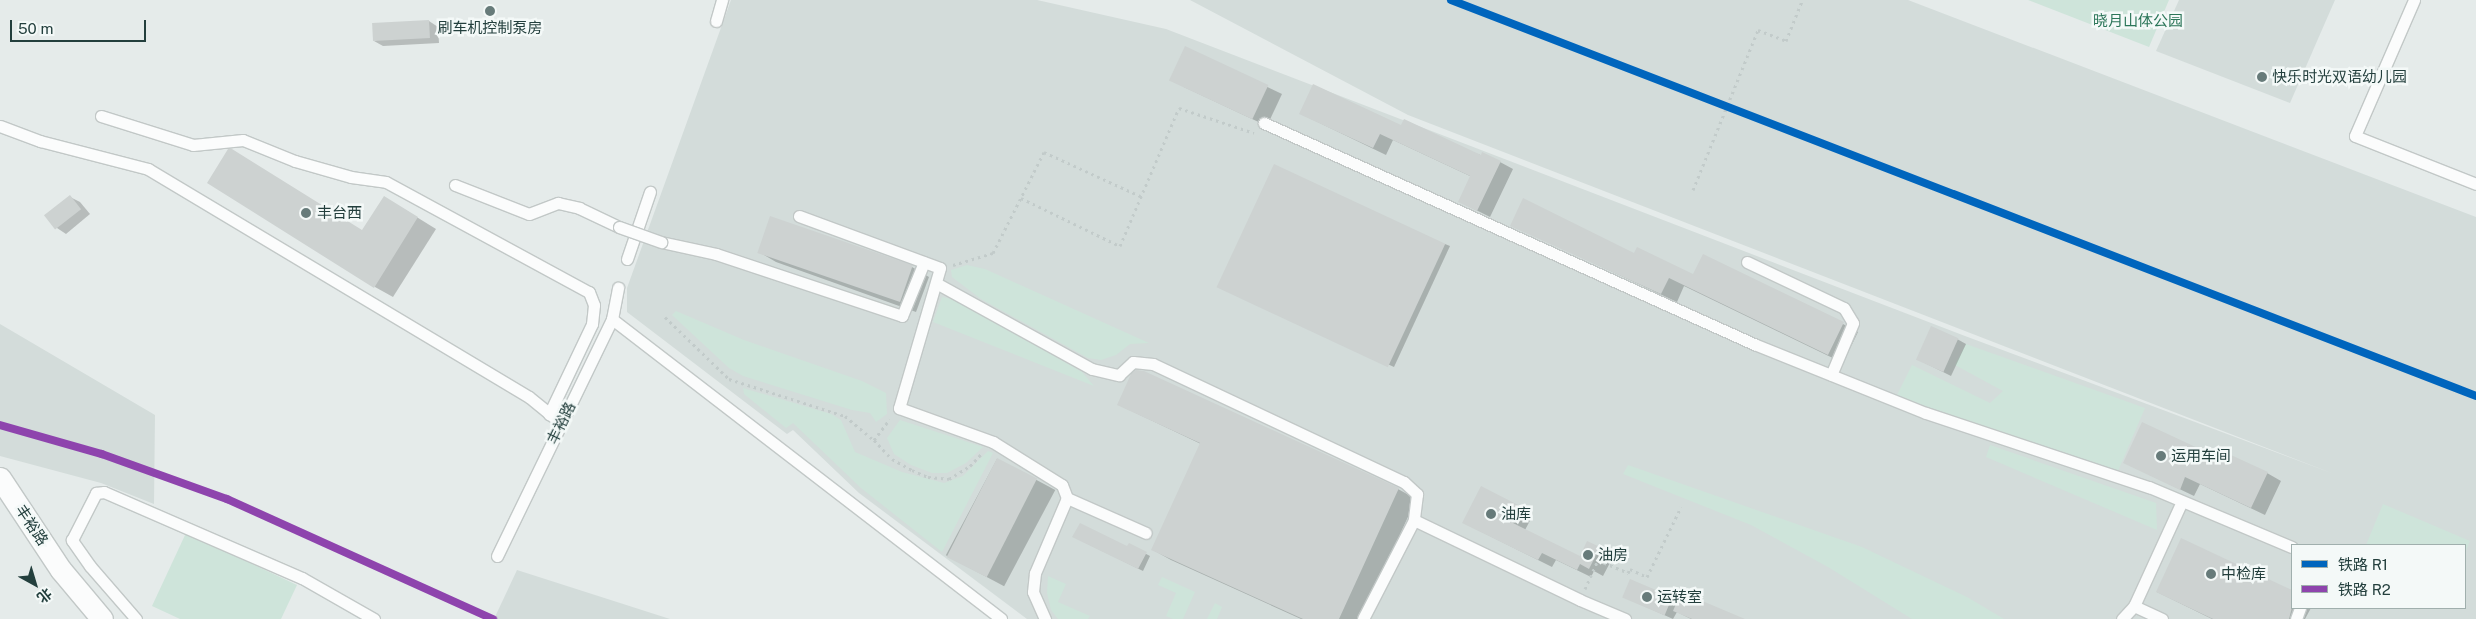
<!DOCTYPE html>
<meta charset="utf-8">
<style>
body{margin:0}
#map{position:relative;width:2476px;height:619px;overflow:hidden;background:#e5ebea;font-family:"Public Sans","Noto Sans SC",sans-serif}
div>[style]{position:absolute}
.built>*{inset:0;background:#d3dcda}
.green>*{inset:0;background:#cee4da}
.shadow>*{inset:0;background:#0003;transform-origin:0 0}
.building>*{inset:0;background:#cdd2d1;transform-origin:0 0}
.path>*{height:3px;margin-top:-1.5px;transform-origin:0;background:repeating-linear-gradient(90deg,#c2cbca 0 2.5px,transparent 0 6.5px)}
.roads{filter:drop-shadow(1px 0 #c2c8c7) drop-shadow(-1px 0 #c2c8c7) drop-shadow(0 1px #c2c8c7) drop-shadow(0 -1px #c2c8c7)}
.service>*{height:11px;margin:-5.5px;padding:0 5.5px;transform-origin:5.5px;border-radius:5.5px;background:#fbfcfc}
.minor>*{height:21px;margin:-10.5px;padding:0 10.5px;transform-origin:10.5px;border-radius:10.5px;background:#fbfcfc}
.bridges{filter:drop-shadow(1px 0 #c2c8c7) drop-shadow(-1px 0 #c2c8c7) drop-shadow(0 1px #c2c8c7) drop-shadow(0 -1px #c2c8c7)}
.service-bridge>*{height:11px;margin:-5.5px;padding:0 5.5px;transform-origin:5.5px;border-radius:5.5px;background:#fbfcfc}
.rail-1>*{height:8px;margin:-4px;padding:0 4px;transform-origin:4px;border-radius:4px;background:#0065bd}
.rail-2>*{height:8px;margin:-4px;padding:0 4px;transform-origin:4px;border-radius:4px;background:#8e44ad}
.dots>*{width:14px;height:14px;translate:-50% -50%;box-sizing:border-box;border:2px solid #f4f9f8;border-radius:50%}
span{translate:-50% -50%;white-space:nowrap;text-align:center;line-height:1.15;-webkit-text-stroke:5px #f4f9f8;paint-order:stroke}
.park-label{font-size:15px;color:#2c7659}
.poi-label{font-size:15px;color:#233f3d}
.left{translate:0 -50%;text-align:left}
.street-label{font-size:15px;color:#233f3d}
.legend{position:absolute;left:2291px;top:544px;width:175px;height:65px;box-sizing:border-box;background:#f4f9f8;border:1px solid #a0afad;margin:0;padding:6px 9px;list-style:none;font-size:15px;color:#233f3d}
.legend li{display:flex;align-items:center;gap:10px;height:25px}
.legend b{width:25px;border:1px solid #a0afad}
.north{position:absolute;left:10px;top:559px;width:50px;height:50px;-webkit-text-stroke:4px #f4f9f8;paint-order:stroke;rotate:141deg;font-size:14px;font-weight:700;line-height:20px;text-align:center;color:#233f3d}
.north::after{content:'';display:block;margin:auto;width:18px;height:22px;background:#233f3d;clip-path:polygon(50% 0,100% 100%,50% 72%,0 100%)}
.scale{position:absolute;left:10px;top:20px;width:136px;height:22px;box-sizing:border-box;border:2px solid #233f3d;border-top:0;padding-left:6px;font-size:15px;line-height:18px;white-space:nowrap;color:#233f3d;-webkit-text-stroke:4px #f4f9f8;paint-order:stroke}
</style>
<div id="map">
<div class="built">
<i style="clip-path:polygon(evenodd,731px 0,1037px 0,1166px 29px,1965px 336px,2334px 474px,1408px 115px,1190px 0,1908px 0,2476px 217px,2476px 619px,1027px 619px,859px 493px,793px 430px,787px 434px,627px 312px,627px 288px,731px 0,2292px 545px,2465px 545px,2465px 608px,2292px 608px,2292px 545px)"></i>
<i style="clip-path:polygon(2179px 0,2335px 0,2290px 103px,2156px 51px)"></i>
<i style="clip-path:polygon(0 324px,155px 415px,154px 504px,101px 483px,0 456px)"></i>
<i style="clip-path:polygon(517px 570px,670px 619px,494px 619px)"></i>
</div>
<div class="green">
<i style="clip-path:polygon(2028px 0,2169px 0,2149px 47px)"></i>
<i style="clip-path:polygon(967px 265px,985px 269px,1149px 343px,1130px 344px,1116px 355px,1101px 360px,1088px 358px,981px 299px,952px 277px,951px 270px)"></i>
<i style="clip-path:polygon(942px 297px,957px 300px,1082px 372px,1094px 386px,933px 322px)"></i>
<i style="clip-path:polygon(676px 311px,744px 340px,862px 381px,886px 393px,887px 414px,876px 422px,870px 413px,852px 410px,743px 376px,729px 368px,672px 315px)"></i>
<i style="clip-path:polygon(1966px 344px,2145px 408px,2118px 471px,1992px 435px,1897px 395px,1912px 365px,1990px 403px,2003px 391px,1955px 365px)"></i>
<i style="clip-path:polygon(743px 388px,831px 414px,841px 420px,855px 452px,902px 472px,944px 483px,963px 476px,988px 451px,993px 453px,942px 552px,861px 488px,793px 423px,786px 428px,744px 394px)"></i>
<i style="clip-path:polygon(900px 420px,983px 447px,966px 463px,947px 473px,932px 473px,911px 465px,894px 454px,887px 438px)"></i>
<i style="clip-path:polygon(1990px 445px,2156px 503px,2157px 530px,1986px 457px)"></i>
<i style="clip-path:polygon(1628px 465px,1862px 547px,1967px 597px,2004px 619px,1912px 619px,1828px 567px,1751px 525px,1623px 474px)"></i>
<i style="clip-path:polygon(2383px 504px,2470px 541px,2465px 553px,2465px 545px,2366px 545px)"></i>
<i style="clip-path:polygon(186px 533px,297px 585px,281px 619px,180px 619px,152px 606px)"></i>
<i style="clip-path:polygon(1048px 576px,1066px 584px,1058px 602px,1090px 616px,1088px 619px,1058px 619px,1051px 610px,1047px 593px)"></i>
<i style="clip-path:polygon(1162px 577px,1195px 592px,1183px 619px,1173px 619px,1166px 616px,1176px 593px,1158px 585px)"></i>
<i style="clip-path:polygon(1215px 603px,1222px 607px,1217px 619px,1207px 619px)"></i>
</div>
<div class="shadow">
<i style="clip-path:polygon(429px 21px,438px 27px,439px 43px,383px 46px,374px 41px)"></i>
<i style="clip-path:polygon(1185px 47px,1282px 94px,1267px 126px,1184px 87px)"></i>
<i style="clip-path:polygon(1301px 114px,1402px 127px,1500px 162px,1513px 169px,1490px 217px,1460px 202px,1472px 177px,1393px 140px,1386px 155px)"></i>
<i style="clip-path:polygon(70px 197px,80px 202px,90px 214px,66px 234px,57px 228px,47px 216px)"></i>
<i style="clip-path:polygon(402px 208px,436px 229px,393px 297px,375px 287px,363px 231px)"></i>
<i style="clip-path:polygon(771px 218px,912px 267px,929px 277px,916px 312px,776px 262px,759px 252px)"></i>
<i style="clip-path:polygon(1512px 225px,1635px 255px,1693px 276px,1843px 324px,1858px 332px,1843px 363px,1684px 286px,1677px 302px)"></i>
<i style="clip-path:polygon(1445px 244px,1450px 246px,1394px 367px,1223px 289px)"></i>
<i style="clip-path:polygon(1957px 339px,1966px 344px,1951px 376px,1917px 359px)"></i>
<i style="clip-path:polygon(1119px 405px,1398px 489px,1416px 499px,1362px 619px,1301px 619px,1171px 560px,1153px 550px,1201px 444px)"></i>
<i style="left:997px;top:459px;width:66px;height:109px;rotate:28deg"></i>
<i style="clip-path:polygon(2218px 459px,2267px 473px,2281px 481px,2265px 515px,2200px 484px,2194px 496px,2125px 463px)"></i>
<i style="clip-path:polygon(1519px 507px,1533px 515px,1525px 530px,1580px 558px,1588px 543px,1613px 557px,1603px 576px,1594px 571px,1591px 577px,1556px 560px,1552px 567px,1478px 530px)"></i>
<i style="clip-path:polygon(1078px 539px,1128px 547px,1129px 545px,1150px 556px,1143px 571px)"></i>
<i style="clip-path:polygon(2182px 540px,2292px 591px,2292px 608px,2311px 608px,2305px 619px,2212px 619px,2157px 592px)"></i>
<i style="clip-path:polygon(1631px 581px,1678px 602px,1729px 619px,1691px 619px,1677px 612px,1673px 619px,1624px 597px)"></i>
</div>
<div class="building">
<i style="left:429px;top:20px;width:18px;height:57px;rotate:87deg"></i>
<i style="left:1185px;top:46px;width:92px;height:38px;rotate:25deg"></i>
<i style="clip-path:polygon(1313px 84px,1401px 125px,1404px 119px,1481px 155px,1482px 152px,1501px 161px,1477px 211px,1458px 202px,1470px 176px,1380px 134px,1373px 148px,1299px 114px)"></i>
<i style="clip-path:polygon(228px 149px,232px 149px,362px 230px,384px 196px,418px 217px,374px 288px,207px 183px)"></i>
<i style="left:1274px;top:164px;width:189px;height:136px;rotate:25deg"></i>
<i style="left:70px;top:195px;width:18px;height:33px;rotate:52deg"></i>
<i style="clip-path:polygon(1523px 198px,1634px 253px,1637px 247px,1693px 274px,1703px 254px,1844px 322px,1828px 355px,1669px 278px,1661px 294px,1510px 226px)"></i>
<i style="left:770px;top:216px;width:151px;height:39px;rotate:19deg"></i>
<i style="left:1931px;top:326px;width:30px;height:37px;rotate:24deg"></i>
<i style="clip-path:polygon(1136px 370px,1144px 371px,1399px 488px,1339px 619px,1303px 619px,1151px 550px,1200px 443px,1117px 405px,1131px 374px)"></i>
<i style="clip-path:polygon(2142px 422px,2217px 457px,2220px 450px,2268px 472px,2251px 508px,2185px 477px,2180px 490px,2123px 463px)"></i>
<i style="left:997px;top:458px;width:45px;height:111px;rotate:27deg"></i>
<i style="clip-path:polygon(1481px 486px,1520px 506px,1511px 522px,1580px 556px,1587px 541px,1600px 547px,1589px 569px,1580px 564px,1577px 570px,1542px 553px,1538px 560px,1462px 523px)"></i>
<i style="clip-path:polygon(1080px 523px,1127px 546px,1129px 543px,1147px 552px,1138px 569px,1072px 537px)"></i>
<i style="clip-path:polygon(2181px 538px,2292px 590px,2292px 607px,2289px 619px,2213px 619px,2156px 592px)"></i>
<i style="left:1630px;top:579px;width:46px;height:20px;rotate:23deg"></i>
<i style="clip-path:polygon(1681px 592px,1745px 619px,1692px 619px,1673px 611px)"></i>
</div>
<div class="path">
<i style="left:1693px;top:190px;width:173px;rotate:-67.9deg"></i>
<i style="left:1758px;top:30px;width:30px;rotate:21deg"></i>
<i style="left:1786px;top:41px;width:43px;rotate:-68.2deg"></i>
<i style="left:1021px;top:198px;width:110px;rotate:25.9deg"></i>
<i style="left:1120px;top:246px;width:150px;rotate:-66.9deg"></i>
<i style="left:1179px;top:108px;width:79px;rotate:18.4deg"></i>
<i style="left:953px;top:265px;width:42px;rotate:-16.7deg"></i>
<i style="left:993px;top:253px;width:113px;rotate:-63.2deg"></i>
<i style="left:1044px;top:152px;width:106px;rotate:24.6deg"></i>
<i style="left:665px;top:317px;width:89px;rotate:44.1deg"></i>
<i style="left:729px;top:379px;width:122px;rotate:17.7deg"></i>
<i style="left:845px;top:416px;width:38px;rotate:40deg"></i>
<i style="left:874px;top:440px;width:26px;rotate:47deg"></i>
<i style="left:892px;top:459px;width:23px;rotate:29deg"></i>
<i style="left:912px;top:470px;width:17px;rotate:24deg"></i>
<i style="left:928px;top:477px;width:21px;rotate:5deg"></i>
<i style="left:949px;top:479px;width:25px;rotate:-32deg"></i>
<i style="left:970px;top:466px;width:19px;rotate:-47deg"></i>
<i style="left:874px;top:440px;width:26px;rotate:-53deg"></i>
<i style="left:1585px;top:589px;width:32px;rotate:-66deg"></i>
<i style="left:1598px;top:560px;width:33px;rotate:23deg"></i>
<i style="left:1628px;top:573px;width:4px;rotate:-63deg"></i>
<i style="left:1630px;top:569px;width:19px;rotate:25deg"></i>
<i style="left:1647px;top:577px;width:78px;rotate:-64.1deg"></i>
</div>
<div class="roads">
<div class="service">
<i style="left:2414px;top:0;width:148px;rotate:113.5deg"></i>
<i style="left:2355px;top:136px;width:130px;rotate:21.6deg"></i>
<i style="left:716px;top:21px;width:22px;rotate:-74deg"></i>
<i style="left:101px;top:116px;width:96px;rotate:17.5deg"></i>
<i style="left:193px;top:145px;width:50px;rotate:-5.7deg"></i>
<i style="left:243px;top:140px;width:56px;rotate:22deg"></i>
<i style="left:295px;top:161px;width:58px;rotate:15.9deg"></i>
<i style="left:351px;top:177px;width:35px;rotate:8deg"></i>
<i style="left:386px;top:182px;width:231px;rotate:28.5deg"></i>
<i style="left:589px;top:292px;width:14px;rotate:69deg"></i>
<i style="left:594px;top:305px;width:19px;rotate:96deg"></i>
<i style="left:592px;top:324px;width:100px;rotate:115.5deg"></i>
<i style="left:1264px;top:123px;width:538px;rotate:24.28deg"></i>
<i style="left:1754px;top:344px;width:185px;rotate:21.9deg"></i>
<i style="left:1926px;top:413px;width:235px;rotate:18.4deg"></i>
<i style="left:2149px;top:487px;width:155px;rotate:22.8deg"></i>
<i style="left:0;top:126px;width:43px;rotate:20.6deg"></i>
<i style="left:40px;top:141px;width:112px;rotate:14.5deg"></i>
<i style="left:148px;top:169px;width:444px;rotate:30.9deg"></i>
<i style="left:529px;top:397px;width:41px;rotate:39.1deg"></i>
<i style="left:455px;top:185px;width:79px;rotate:21.4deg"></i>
<i style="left:529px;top:214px;width:31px;rotate:-21deg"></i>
<i style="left:558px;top:203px;width:22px;rotate:13deg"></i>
<i style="left:579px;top:208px;width:44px;rotate:25.4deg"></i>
<i style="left:799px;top:216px;width:150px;rotate:20.2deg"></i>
<i style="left:940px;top:268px;width:146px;rotate:106.3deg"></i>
<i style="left:899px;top:408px;width:100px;rotate:19.9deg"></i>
<i style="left:993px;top:442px;width:81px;rotate:31.9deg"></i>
<i style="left:1062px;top:485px;width:14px;rotate:69deg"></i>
<i style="left:1067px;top:498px;width:82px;rotate:113.1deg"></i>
<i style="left:1035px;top:573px;width:19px;rotate:96deg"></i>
<i style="left:1033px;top:592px;width:30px;rotate:66deg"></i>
<i style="left:661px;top:242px;width:56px;rotate:12.3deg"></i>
<i style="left:716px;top:254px;width:196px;rotate:18.4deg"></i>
<i style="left:902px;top:316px;width:58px;rotate:-67.8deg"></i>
<i style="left:627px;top:259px;width:71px;rotate:-71.1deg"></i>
<i style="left:1747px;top:262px;width:107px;rotate:25.4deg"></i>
<i style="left:1844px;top:308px;width:17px;rotate:59deg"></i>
<i style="left:1853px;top:323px;width:56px;rotate:112.9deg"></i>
<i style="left:936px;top:283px;width:178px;rotate:28.9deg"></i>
<i style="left:1092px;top:369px;width:28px;rotate:13deg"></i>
<i style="left:1119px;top:375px;width:19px;rotate:-43deg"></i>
<i style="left:1133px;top:362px;width:20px;rotate:6deg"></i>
<i style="left:1153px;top:364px;width:277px;rotate:25.2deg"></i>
<i style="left:1404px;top:482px;width:18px;rotate:43deg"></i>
<i style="left:1417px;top:494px;width:26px;rotate:97deg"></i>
<i style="left:1414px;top:520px;width:111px;rotate:117.3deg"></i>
<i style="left:612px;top:319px;width:491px;rotate:37.6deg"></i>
<i style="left:1067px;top:498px;width:86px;rotate:23.9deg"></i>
<i style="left:1414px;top:520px;width:184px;rotate:25.7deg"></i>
<i style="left:1580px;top:600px;width:49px;rotate:22.9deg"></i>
<i style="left:497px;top:556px;width:263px;rotate:-64.1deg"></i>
<i style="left:612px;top:319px;width:32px;rotate:-79deg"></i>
<i style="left:2134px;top:606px;width:115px;rotate:-65.4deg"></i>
<i style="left:136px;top:619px;width:70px;rotate:-131deg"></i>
<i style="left:90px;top:566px;width:32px;rotate:-125deg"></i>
<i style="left:72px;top:540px;width:53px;rotate:-62.9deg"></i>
<i style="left:96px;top:493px;width:8px;rotate:-7deg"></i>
<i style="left:104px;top:492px;width:216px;rotate:23.5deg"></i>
<i style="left:302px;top:578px;width:83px;rotate:29.7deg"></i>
<i style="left:2122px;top:619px;width:18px;rotate:-47deg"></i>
<i style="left:2134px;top:606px;width:31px;rotate:25deg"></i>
<i style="left:2296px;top:619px;width:12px;rotate:-70deg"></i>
</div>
<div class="minor">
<i style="left:0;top:478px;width:110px;rotate:56.5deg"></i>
<i style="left:61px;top:570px;width:64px;rotate:50.1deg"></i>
</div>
</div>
<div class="bridges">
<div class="service-bridge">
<i style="left:619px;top:227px;width:45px;rotate:19.7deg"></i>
</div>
</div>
<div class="rail-1">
<i style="left:1451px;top:0;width:1099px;rotate:21.12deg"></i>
</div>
<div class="rail-2">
<i style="left:0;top:425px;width:106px;rotate:15.9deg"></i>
<i style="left:102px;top:454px;width:133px;rotate:19.8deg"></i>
<i style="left:227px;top:499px;width:292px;rotate:24.3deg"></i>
</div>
<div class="dots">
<i style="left:490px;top:11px;background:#677b7a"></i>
<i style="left:2262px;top:77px;background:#677b7a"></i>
<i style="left:306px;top:213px;background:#677b7a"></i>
<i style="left:2161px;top:456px;background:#677b7a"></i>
<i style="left:1491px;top:514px;background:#677b7a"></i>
<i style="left:1588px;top:555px;background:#677b7a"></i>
<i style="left:2211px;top:574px;background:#677b7a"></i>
<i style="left:1647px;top:597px;background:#677b7a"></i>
</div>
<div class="park-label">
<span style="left:2138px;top:21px">晓月山体公园</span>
</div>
<div class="poi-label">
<span style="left:490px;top:28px">刷车机控制泵房</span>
<span class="left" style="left:2272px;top:77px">快乐时光双语幼儿园</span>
<span class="left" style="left:317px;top:213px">丰台西</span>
<span class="left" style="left:2171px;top:456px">运用车间</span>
<span class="left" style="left:1501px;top:514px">油库</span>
<span class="left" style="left:1598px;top:555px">油房</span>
<span class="left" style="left:2221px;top:574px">中检库</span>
<span class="left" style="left:1657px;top:597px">运转室</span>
</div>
<div class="street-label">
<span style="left:561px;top:423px;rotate:-64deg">丰裕路</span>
<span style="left:32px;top:525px;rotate:56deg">丰裕路</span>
</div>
<ul class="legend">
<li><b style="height:6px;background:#0065bd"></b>铁路 R1</li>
<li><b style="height:6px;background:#8e44ad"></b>铁路 R2</li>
</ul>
<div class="north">北</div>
<div class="scale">50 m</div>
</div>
